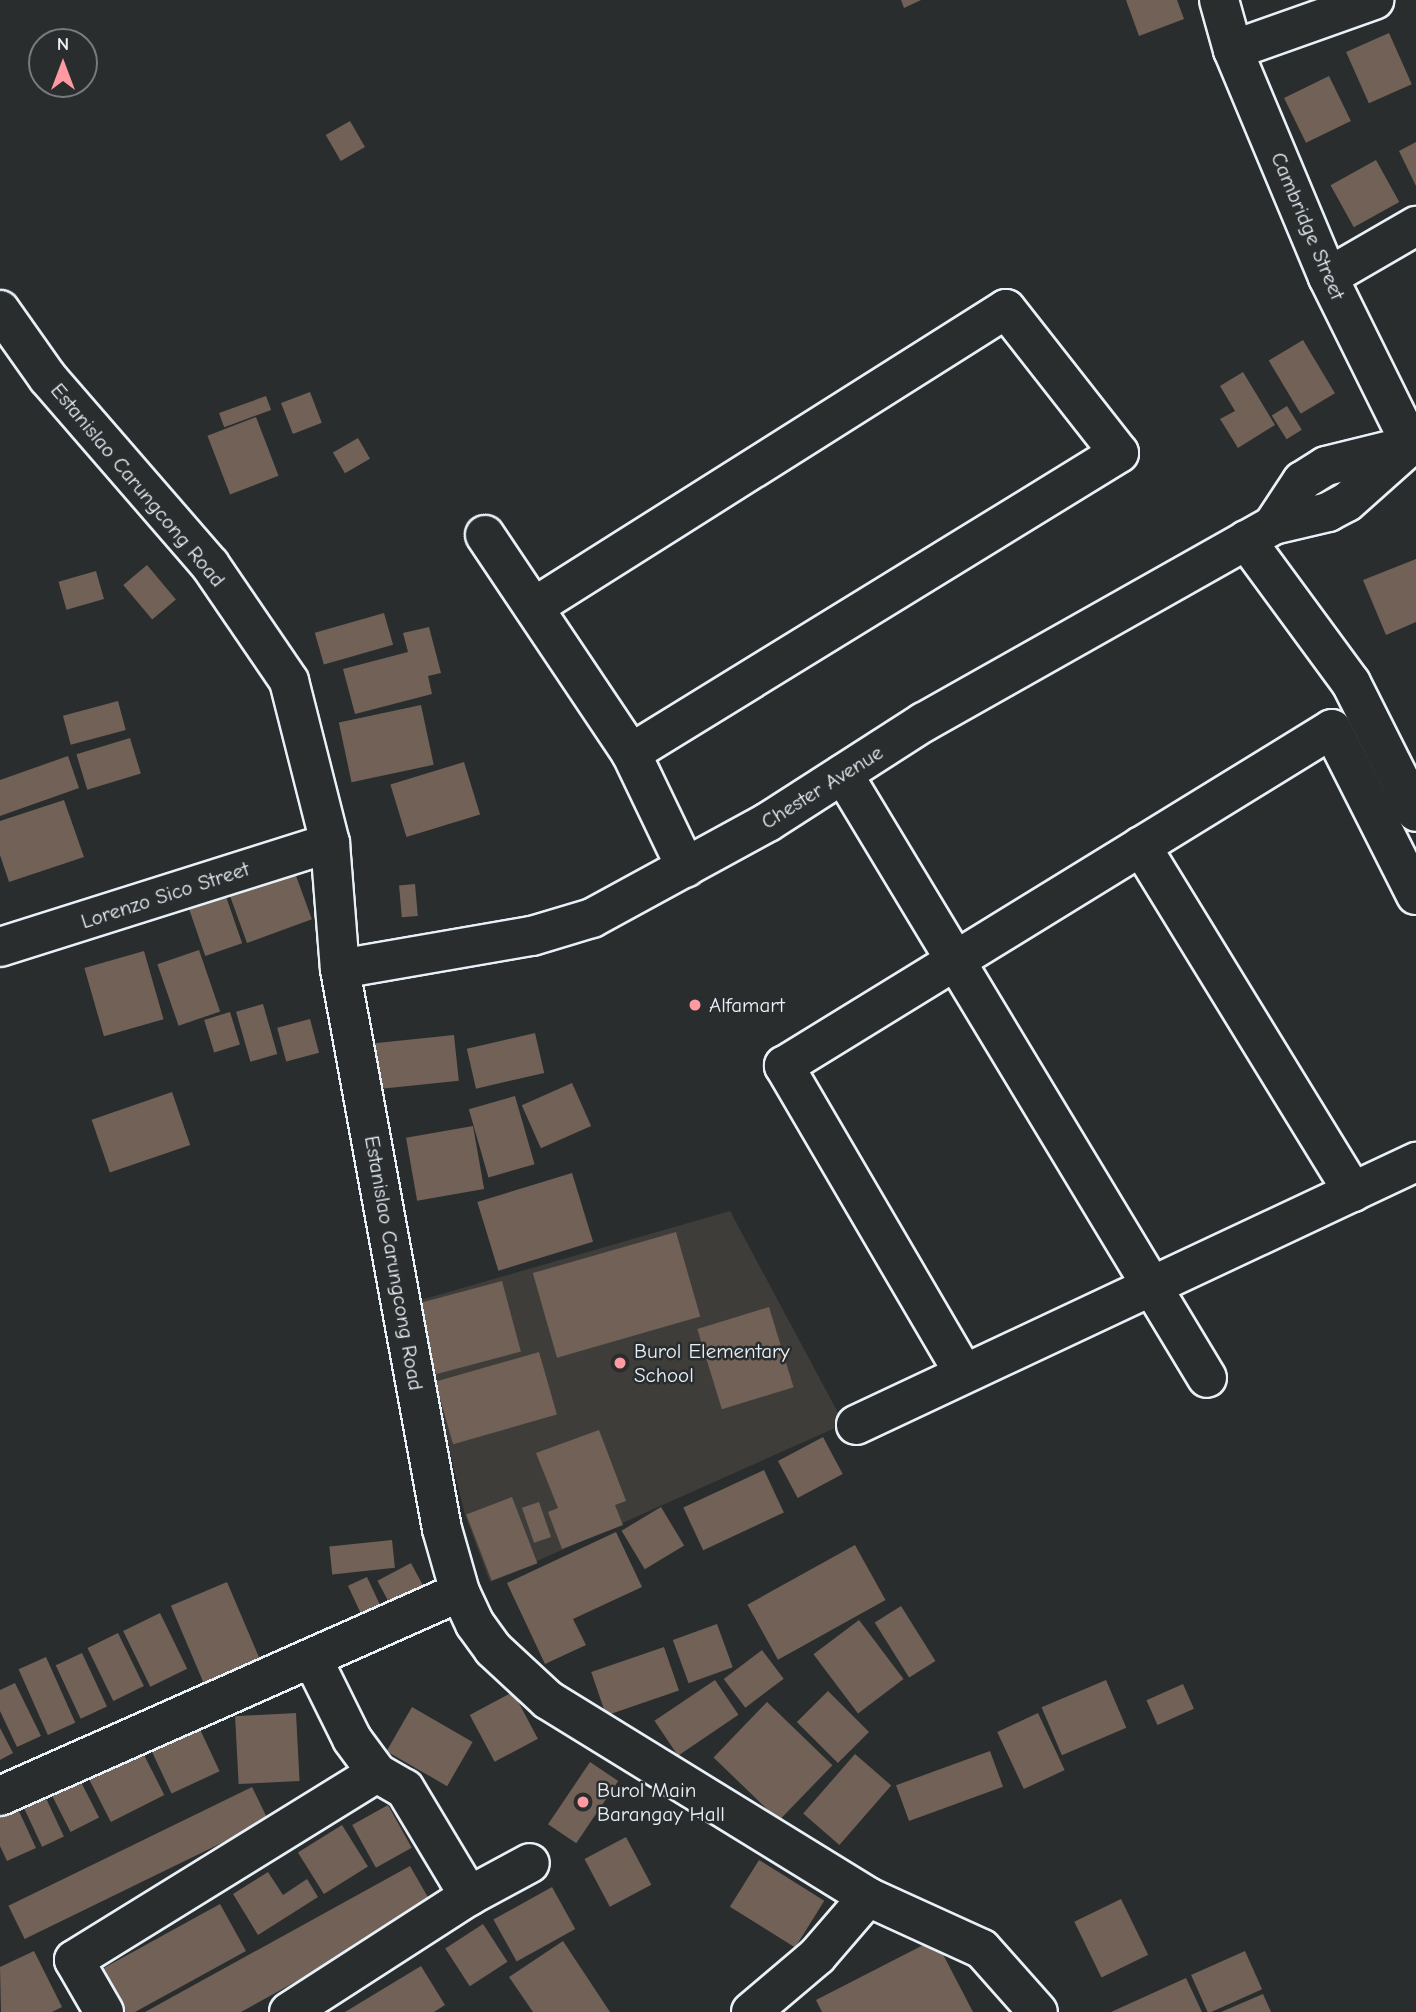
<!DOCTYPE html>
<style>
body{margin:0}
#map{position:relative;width:1416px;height:2012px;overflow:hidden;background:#2a2d2e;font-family:"Comic Neue",sans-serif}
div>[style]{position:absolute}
.built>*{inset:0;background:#3f3d3a}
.building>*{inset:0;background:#716157;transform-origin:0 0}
.roads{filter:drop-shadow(2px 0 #e8f1f8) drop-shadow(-2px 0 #e8f1f8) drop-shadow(0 2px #e8f1f8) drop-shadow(0 -2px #e8f1f8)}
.minor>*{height:38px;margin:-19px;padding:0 19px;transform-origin:19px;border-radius:19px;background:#2a2d2e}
.tertiary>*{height:38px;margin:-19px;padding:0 19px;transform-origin:19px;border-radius:19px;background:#2a2d2e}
.dots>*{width:19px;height:19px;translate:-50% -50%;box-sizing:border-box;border:4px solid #2a2d2e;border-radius:50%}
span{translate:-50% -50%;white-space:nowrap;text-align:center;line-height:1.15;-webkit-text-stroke:5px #2a2d2e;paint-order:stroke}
.street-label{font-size:21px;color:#e8f1f8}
.poi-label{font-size:21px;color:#e8f1f8}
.left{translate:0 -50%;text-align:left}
.north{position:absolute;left:28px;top:28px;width:70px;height:70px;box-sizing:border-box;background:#2a2d2e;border:2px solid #767b7f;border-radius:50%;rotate:0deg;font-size:19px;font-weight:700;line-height:28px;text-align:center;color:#e8f1f8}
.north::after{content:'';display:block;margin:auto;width:24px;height:32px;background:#ff9aa2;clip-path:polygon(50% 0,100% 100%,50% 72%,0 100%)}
</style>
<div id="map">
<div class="built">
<i style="clip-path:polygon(730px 1211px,844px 1424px,490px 1582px,465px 1515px,414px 1302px)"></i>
</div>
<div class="building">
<i style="clip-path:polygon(901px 0,921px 0,904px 8px)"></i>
<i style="clip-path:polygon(1126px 0,1177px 0,1184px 19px,1139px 36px)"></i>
<i style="left:1389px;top:33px;width:56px;height:47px;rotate:66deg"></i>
<i style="left:1329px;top:76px;width:50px;height:50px;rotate:64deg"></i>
<i style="left:350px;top:121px;width:30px;height:28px;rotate:60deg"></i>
<i style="clip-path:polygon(1416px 142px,1416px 186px,1399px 151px)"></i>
<i style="left:1376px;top:160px;width:48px;height:52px;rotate:61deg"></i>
<i style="left:1303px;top:340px;width:62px;height:40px;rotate:59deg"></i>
<i style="clip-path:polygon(1243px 372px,1275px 425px,1238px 448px,1220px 419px,1235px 411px,1220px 386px)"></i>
<i style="left:310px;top:392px;width:33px;height:31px;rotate:69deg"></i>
<i style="left:266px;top:396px;width:15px;height:50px;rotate:70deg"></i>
<i style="left:1287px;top:406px;width:28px;height:18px;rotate:58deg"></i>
<i style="left:256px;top:417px;width:63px;height:52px;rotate:69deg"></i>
<i style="left:358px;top:438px;width:24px;height:29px;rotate:60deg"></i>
<i style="clip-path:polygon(1416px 559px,1416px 622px,1386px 635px,1363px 580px)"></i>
<i style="left:147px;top:565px;width:45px;height:31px;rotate:50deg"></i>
<i style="left:96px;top:571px;width:29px;height:39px;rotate:74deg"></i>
<i style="left:384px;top:613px;width:33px;height:72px;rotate:74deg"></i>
<i style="clip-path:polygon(429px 627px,441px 673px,428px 676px,432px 694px,355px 714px,343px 669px,408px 652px,403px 633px)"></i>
<i style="left:118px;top:701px;width:30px;height:57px;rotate:75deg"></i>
<i style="left:421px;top:705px;width:61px;height:84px;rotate:78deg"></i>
<i style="left:130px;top:738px;width:37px;height:56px;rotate:73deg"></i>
<i style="clip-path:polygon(68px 756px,79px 788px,0 816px,0 780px)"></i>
<i style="left:464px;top:762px;width:55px;height:77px;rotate:73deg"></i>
<i style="clip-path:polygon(64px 800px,84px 857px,9px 882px,0 855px,0 821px)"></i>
<i style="left:291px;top:862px;width:61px;height:69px;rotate:70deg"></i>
<i style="left:220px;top:879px;width:68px;height:39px;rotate:71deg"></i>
<i style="left:415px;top:884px;width:32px;height:16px;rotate:85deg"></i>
<i style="left:199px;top:950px;width:65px;height:44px;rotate:71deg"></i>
<i style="left:144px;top:951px;width:71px;height:62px;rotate:74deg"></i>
<i style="left:263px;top:1004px;width:52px;height:28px;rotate:74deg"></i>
<i style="left:230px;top:1012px;width:34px;height:27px;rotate:73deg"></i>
<i style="left:310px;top:1019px;width:35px;height:34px;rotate:75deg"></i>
<i style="left:535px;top:1033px;width:41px;height:70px;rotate:77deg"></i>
<i style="left:454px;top:1035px;width:46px;height:80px;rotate:84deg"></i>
<i style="left:572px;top:1083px;width:47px;height:55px;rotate:66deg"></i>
<i style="left:172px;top:1092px;width:56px;height:85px;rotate:71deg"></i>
<i style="left:515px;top:1096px;width:71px;height:48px;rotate:74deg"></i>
<i style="left:473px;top:1126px;width:64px;height:68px;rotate:80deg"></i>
<i style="left:572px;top:1173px;width:72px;height:99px;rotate:73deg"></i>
<i style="left:676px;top:1232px;width:88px;height:149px;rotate:74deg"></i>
<i style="left:502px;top:1281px;width:73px;height:88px;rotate:75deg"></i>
<i style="left:769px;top:1307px;width:84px;height:75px;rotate:73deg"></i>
<i style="left:539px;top:1352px;width:65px;height:108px;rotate:74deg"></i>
<i style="clip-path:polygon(599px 1430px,626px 1501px,615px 1505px,623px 1525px,562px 1549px,548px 1512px,558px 1508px,536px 1453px)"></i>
<i style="left:823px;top:1437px;width:42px;height:51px;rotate:62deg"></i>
<i style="left:764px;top:1470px;width:47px;height:89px;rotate:65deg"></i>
<i style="left:512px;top:1497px;width:71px;height:49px;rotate:69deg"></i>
<i style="left:539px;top:1502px;width:37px;height:18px;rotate:71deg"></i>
<i style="left:661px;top:1507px;width:45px;height:46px;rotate:59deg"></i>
<i style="clip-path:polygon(616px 1532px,642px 1587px,573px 1619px,586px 1645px,545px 1664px,507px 1583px)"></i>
<i style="left:392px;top:1540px;width:28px;height:63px;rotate:84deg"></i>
<i style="left:855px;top:1545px;width:63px;height:123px;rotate:61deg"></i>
<i style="left:411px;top:1563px;width:26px;height:38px;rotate:62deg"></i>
<i style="left:367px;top:1577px;width:38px;height:21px;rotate:65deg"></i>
<i style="left:227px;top:1582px;width:88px;height:61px;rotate:67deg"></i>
<i style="left:901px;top:1606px;width:65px;height:31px;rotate:58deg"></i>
<i style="left:160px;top:1613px;width:62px;height:41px;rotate:64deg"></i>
<i style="left:859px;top:1620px;width:74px;height:57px;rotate:53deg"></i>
<i style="left:717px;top:1624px;width:46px;height:47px;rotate:70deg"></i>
<i style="left:118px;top:1633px;width:59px;height:34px;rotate:64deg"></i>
<i style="left:664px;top:1647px;width:46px;height:77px;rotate:71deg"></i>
<i style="left:762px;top:1650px;width:36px;height:48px;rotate:53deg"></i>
<i style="left:82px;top:1653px;width:59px;height:29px;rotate:65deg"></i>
<i style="left:46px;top:1657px;width:72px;height:30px;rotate:66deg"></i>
<i style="left:715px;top:1680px;width:42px;height:73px;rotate:56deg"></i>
<i style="left:1106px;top:1680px;width:52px;height:70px;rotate:67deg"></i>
<i style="clip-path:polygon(15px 1683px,41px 1736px,17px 1747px,0 1711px,0 1690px)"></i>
<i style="left:1183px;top:1684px;width:27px;height:40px;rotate:66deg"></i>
<i style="left:828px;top:1691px;width:58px;height:44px;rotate:45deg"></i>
<i style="left:513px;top:1692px;width:53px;height:49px;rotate:62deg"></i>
<i style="left:767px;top:1702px;width:91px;height:77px;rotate:44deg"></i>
<i style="left:412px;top:1707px;width:70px;height:51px;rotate:30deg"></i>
<i style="left:296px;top:1713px;width:68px;height:61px;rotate:87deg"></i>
<i style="left:1038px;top:1713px;width:63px;height:45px;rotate:65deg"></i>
<i style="left:198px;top:1725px;width:51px;height:53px;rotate:65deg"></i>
<i style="clip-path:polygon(0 1728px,13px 1753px,0 1760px)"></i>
<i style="left:990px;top:1751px;width:38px;height:100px;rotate:70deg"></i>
<i style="left:143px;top:1753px;width:47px;height:60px;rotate:63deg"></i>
<i style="left:855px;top:1754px;width:48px;height:79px;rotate:41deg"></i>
<i style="left:590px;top:1762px;width:34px;height:75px;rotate:34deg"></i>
<i style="left:80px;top:1780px;width:42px;height:32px;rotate:63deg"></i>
<i style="left:252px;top:1787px;width:37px;height:271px;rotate:64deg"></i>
<i style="left:44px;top:1794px;width:47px;height:24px;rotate:65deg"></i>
<i style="left:388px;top:1805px;width:49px;height:41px;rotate:61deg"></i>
<i style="clip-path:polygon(17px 1807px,36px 1848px,7px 1861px,0 1846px,0 1815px)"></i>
<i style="left:342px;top:1825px;width:49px;height:52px;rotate:58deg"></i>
<i style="left:626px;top:1837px;width:54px;height:47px;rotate:62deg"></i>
<i style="left:759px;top:1860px;width:77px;height:55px;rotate:32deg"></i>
<i style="clip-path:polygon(410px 1866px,433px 1906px,241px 2012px,145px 2012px)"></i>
<i style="clip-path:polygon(268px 1872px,283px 1895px,307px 1879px,318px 1897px,258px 1935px,233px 1894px)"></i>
<i style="left:552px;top:1887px;width:48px;height:67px;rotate:61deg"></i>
<i style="left:1121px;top:1899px;width:62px;height:52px;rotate:64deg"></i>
<i style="clip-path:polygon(220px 1904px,246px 1951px,135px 2012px,112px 2012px,91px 1975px)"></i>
<i style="left:483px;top:1924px;width:45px;height:45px;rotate:57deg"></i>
<i style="clip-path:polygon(935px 1939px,973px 2012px,822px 2012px,816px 2000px)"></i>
<i style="clip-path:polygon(563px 1941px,610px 2012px,533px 2012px,509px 1977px)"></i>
<i style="clip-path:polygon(34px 1951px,62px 2007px,52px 2012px,1px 2012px,0 1967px)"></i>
<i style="left:1245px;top:1951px;width:42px;height:59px;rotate:66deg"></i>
<i style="clip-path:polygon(421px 1966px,445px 2005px,434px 2012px,345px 2012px)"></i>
<i style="clip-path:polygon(1186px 1978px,1202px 2012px,1111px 2012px)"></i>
<i style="clip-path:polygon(1263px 1994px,1271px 2012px,1221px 2012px)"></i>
</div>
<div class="roads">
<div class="minor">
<i style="left:1219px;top:0;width:52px;rotate:74.4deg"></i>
<i style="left:1233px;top:50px;width:246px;rotate:67.3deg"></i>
<i style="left:1328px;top:277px;width:187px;rotate:63.7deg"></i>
<i style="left:1233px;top:50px;width:150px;rotate:-19.5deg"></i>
<i style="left:1328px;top:277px;width:102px;rotate:-30.1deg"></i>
<i style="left:1273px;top:525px;width:53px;rotate:-56.6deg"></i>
<i style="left:1302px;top:481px;width:28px;rotate:-32deg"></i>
<i style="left:1326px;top:466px;width:88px;rotate:-13.9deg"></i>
<i style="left:485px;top:535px;width:262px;rotate:56.2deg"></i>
<i style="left:631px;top:753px;width:127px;rotate:64.4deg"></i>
<i style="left:1246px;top:540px;width:177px;rotate:53.7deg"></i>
<i style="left:1351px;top:683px;width:144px;rotate:63.3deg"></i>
<i style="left:534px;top:607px;width:558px;rotate:-32.27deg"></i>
<i style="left:1006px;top:309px;width:183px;rotate:51.9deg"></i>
<i style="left:1119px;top:453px;width:573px;rotate:148.42deg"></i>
<i style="left:843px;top:774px;width:705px;rotate:58.92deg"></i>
<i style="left:1141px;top:846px;width:406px;rotate:58.5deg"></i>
<i style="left:0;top:947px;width:346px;rotate:-17.5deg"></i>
<i style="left:340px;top:969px;width:195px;rotate:-9.8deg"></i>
<i style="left:532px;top:936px;width:63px;rotate:-16.7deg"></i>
<i style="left:592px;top:918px;width:200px;rotate:-28.6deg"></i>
<i style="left:768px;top:822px;width:185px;rotate:-32.7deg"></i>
<i style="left:924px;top:722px;width:401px;rotate:-29.4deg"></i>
<i style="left:1273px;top:525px;width:57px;rotate:-13.3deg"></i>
<i style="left:1328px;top:512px;width:21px;rotate:-28deg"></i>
<i style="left:1347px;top:502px;width:86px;rotate:-41.7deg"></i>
<i style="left:963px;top:1372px;width:355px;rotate:-120.3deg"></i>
<i style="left:784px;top:1066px;width:643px;rotate:-31.59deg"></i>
<i style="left:1332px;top:729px;width:186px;rotate:63.2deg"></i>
<i style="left:856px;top:1425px;width:619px;rotate:-25.16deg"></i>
<i style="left:312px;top:1658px;width:90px;rotate:63.7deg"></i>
<i style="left:352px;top:1739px;width:42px;rotate:53.7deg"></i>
<i style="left:377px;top:1773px;width:32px;rotate:30deg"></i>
<i style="left:405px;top:1789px;width:125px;rotate:59.1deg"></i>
<i style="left:0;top:1796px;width:503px;rotate:-23.92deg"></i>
<i style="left:104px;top:2012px;width:60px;rotate:-120deg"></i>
<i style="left:74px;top:1960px;width:356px;rotate:-31.7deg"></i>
<i style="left:289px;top:2012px;width:214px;rotate:-32.8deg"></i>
<i style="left:469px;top:1896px;width:69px;rotate:-28.4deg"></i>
<i style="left:751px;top:2012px;width:87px;rotate:-40.3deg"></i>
<i style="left:817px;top:1956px;width:78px;rotate:-49.2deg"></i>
</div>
<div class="tertiary">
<i style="left:0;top:310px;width:83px;rotate:54.8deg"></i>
<i style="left:48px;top:378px;width:247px;rotate:49.1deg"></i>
<i style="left:210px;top:565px;width:140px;rotate:55.7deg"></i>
<i style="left:289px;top:681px;width:167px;rotate:75.8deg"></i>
<i style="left:330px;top:843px;width:126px;rotate:85.5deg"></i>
<i style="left:340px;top:969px;width:569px;rotate:79.68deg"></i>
<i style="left:442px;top:1529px;width:66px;rotate:74.1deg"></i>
<i style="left:460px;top:1592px;width:35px;rotate:65deg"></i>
<i style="left:475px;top:1624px;width:31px;rotate:54deg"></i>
<i style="left:493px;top:1649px;width:75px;rotate:42.8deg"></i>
<i style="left:548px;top:1700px;width:376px;rotate:31.6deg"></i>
<i style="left:868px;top:1897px;width:125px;rotate:24.5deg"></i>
<i style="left:982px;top:1949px;width:84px;rotate:48.4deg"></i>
</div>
</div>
<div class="dots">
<i style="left:695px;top:1005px;background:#ff9aa2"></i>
<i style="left:620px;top:1363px;background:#ff9aa2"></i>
<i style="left:583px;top:1802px;background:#ff9aa2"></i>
</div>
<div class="street-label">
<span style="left:1308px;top:226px;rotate:67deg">Cambridge Street</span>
<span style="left:138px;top:485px;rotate:50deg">Estanislao Carungcong Road</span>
<span style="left:822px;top:787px;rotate:-32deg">Chester Avenue</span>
<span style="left:165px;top:895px;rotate:-18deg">Lorenzo Sico Street</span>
<span style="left:394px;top:1263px;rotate:80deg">Estanislao Carungcong Road</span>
</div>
<div class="poi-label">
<span class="left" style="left:709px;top:1005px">Alfamart</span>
<span class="left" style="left:634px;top:1363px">Burol Elementary<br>School</span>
<span class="left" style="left:597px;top:1802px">Burol Main<br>Barangay Hall</span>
</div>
<div class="north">N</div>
</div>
